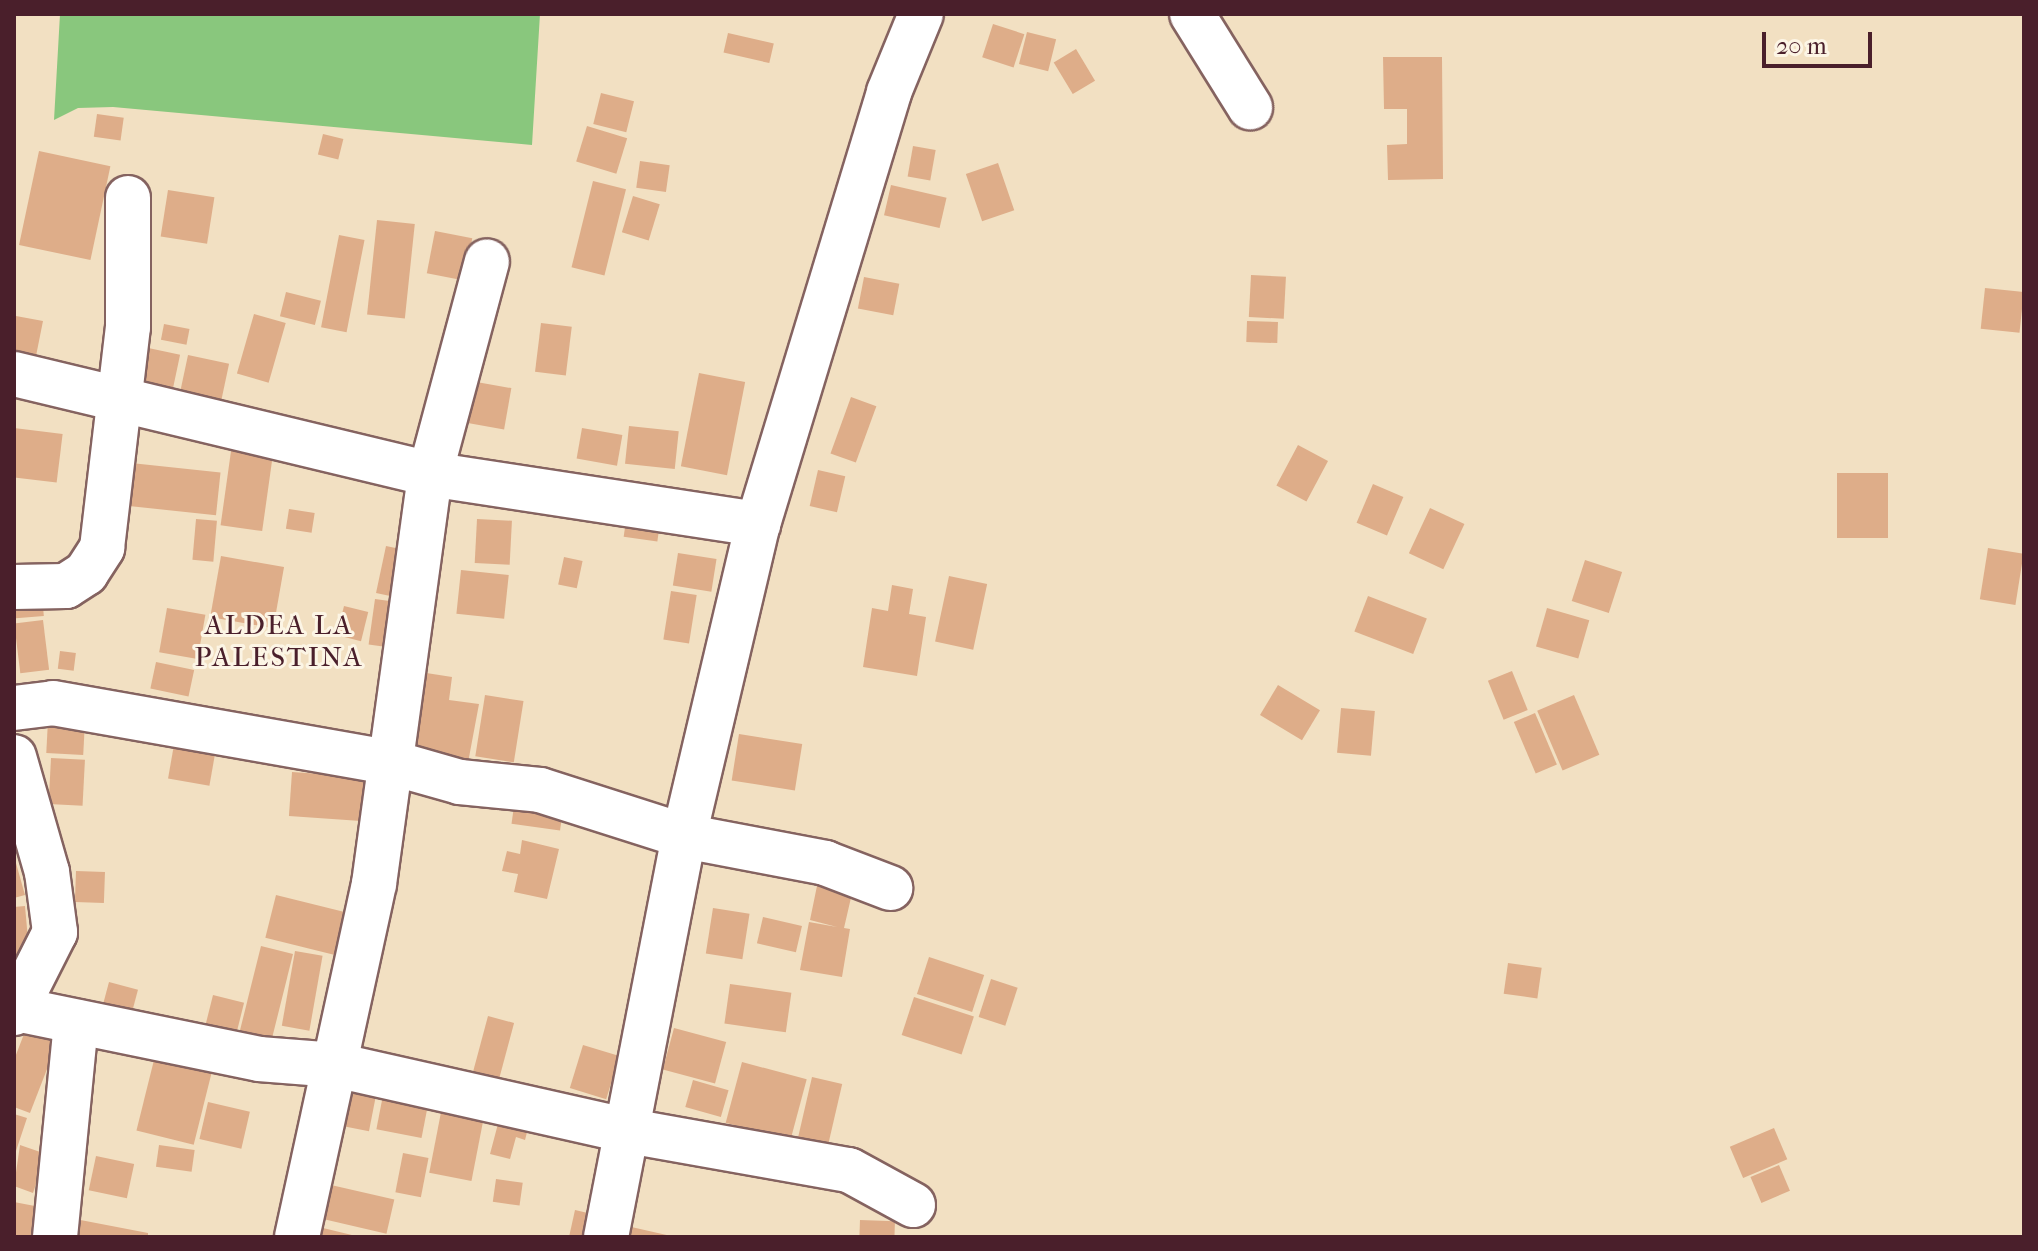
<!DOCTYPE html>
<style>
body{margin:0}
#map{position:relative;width:2038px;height:1251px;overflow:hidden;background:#f2e0c2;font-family:"IM FELL French Canon",serif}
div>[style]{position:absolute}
.green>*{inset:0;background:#89c77d}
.building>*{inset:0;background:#dead89;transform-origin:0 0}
.roads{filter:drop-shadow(2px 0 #856360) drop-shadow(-2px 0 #856360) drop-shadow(0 2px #856360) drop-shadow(0 -2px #856360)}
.minor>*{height:44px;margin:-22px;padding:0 22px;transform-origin:22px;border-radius:22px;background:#fff}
span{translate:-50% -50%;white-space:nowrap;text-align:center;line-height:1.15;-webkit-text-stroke:6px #fcf5e5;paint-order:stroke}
.quarter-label{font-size:28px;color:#4a1f2b;letter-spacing:2px}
.frame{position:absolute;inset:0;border:16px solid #4a1f2b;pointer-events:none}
.scale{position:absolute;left:1762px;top:32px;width:110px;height:36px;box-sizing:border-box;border:4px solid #4a1f2b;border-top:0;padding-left:10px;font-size:24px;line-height:28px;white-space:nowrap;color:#4a1f2b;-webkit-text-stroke:6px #fcf5e5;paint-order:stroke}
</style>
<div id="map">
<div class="green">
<i style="clip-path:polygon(60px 14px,540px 14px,532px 145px,113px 107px,78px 108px,54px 120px)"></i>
</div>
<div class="building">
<i style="left:993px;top:24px;width:33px;height:35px;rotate:18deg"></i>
<i style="left:1027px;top:32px;width:30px;height:33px;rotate:14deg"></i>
<i style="left:728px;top:33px;width:47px;height:20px;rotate:13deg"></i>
<i style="left:1076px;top:49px;width:37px;height:26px;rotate:59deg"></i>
<i style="clip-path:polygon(1383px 57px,1442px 57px,1443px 179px,1388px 180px,1387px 145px,1407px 144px,1407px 109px,1384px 109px)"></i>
<i style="left:601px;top:93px;width:34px;height:32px;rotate:14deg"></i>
<i style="left:97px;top:114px;width:27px;height:23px;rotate:8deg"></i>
<i style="left:587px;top:126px;width:42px;height:37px;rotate:17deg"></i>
<i style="left:323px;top:134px;width:21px;height:21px;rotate:14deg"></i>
<i style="left:913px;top:146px;width:23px;height:31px;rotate:10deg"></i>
<i style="left:39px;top:151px;width:73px;height:96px;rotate:12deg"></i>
<i style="left:640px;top:161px;width:30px;height:27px;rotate:8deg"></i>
<i style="left:998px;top:163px;width:50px;height:34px;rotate:71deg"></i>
<i style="left:593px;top:181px;width:34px;height:89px;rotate:14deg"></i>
<i style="left:891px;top:185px;width:57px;height:31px;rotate:13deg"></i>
<i style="left:168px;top:190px;width:47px;height:47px;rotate:9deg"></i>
<i style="left:633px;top:196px;width:28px;height:38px;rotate:17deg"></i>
<i style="left:377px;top:220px;width:38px;height:95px;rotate:6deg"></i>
<i style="left:435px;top:231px;width:38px;height:43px;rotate:11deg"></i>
<i style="left:339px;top:235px;width:26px;height:94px;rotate:11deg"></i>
<i style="left:1251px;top:275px;width:35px;height:42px;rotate:3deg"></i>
<i style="left:864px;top:277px;width:36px;height:32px;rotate:11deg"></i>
<i style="left:1985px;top:288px;width:39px;height:41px;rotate:6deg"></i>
<i style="left:286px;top:292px;width:36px;height:25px;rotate:14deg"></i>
<i style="left:254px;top:314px;width:33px;height:62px;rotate:16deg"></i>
<i style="clip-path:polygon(16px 316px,43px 321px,36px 356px,14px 351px)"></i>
<i style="left:1247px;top:321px;width:31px;height:21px;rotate:2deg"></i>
<i style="left:541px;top:323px;width:31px;height:49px;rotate:7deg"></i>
<i style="left:164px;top:324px;width:26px;height:16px;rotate:11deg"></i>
<i style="left:139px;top:346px;width:42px;height:38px;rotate:12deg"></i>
<i style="left:188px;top:355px;width:42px;height:47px;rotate:12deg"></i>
<i style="left:699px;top:373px;width:47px;height:95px;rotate:11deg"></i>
<i style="left:471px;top:381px;width:41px;height:42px;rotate:10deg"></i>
<i style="left:851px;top:397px;width:27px;height:60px;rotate:20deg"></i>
<i style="left:629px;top:426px;width:50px;height:38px;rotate:6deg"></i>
<i style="left:14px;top:428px;width:49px;height:49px;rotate:7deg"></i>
<i style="left:582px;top:428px;width:41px;height:31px;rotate:10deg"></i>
<i style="left:232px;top:444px;width:42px;height:82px;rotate:8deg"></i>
<i style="left:1298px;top:445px;width:34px;height:46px;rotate:28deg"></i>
<i style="left:131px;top:463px;width:90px;height:43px;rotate:6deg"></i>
<i style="left:818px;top:470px;width:28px;height:37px;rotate:13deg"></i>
<i style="left:1837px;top:473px;width:51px;height:65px"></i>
<i style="left:1373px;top:484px;width:33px;height:42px;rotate:23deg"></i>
<i style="left:628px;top:506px;width:34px;height:31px;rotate:8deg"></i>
<i style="left:1430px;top:508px;width:38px;height:50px;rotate:25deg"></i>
<i style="left:289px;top:509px;width:26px;height:20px;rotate:9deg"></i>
<i style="left:196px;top:519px;width:21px;height:41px;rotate:5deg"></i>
<i style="left:477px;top:519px;width:35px;height:44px;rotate:3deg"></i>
<i style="left:386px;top:546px;width:34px;height:48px;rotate:12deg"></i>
<i style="left:1988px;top:548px;width:36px;height:52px;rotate:9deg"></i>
<i style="left:678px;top:553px;width:39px;height:33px;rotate:9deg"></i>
<i style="left:221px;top:556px;width:64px;height:62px;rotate:10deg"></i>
<i style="left:564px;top:557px;width:19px;height:28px;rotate:12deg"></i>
<i style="left:1585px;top:560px;width:39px;height:43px;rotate:18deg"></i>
<i style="left:461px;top:570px;width:48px;height:44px;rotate:6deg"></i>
<i style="left:949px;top:576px;width:39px;height:67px;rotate:12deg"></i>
<i style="clip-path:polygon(892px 585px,913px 589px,909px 614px,926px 617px,917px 676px,863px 667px,872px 608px,888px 611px)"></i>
<i style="left:671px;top:591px;width:26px;height:49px;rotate:9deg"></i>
<i style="left:42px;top:595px;width:21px;height:28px;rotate:85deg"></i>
<i style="left:1368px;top:596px;width:63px;height:38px;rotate:21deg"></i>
<i style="left:375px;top:599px;width:29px;height:46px;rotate:8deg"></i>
<i style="left:344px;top:606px;width:25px;height:30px;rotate:14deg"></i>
<i style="left:167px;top:608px;width:39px;height:45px;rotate:10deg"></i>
<i style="left:1547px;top:608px;width:44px;height:40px;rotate:16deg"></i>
<i style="left:43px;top:620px;width:50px;height:29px;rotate:83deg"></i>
<i style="left:60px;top:651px;width:16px;height:18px;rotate:7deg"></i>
<i style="left:156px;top:662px;width:39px;height:27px;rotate:12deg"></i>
<i style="left:1512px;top:671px;width:42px;height:26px;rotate:68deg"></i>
<i style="clip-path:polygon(420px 672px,452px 677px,449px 700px,479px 704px,467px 768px,405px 758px)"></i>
<i style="left:1278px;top:685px;width:49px;height:35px;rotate:31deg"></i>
<i style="left:485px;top:695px;width:39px;height:62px;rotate:9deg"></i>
<i style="left:1574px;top:695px;width:65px;height:40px;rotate:67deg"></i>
<i style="left:1341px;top:708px;width:34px;height:45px;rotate:5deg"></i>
<i style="left:1535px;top:713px;width:56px;height:23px;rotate:67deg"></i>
<i style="left:48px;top:720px;width:37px;height:33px;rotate:3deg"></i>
<i style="left:739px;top:734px;width:64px;height:47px;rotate:9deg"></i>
<i style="left:175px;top:739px;width:42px;height:40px;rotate:10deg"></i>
<i style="left:51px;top:758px;width:34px;height:46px;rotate:3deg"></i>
<i style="left:292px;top:772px;width:83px;height:44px;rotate:4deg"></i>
<i style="left:515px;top:799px;width:49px;height:25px;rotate:8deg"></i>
<i style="clip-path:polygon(522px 840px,559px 849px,547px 899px,514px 892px,518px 874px,502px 871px,507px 851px,520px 854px)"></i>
<i style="clip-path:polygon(14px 856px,25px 895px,14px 898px)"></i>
<i style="left:76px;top:871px;width:29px;height:31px;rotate:2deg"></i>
<i style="clip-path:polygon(818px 881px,853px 889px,844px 928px,850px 929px,842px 977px,800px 970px,809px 922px,837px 927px,810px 920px)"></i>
<i style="left:276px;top:895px;width:81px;height:44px;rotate:14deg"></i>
<i style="clip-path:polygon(25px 906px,30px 962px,14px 963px,14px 907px)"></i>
<i style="left:713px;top:908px;width:37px;height:46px;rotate:9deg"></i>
<i style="left:763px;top:917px;width:40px;height:27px;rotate:13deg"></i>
<i style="left:261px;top:946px;width:33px;height:88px;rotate:14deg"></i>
<i style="left:295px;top:951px;width:28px;height:76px;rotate:10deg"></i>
<i style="left:929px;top:957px;width:58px;height:39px;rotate:18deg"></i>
<i style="left:1508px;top:963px;width:34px;height:31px;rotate:8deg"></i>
<i style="left:991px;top:979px;width:28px;height:40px;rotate:18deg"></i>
<i style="left:109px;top:982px;width:30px;height:25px;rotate:15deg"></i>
<i style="left:730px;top:984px;width:62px;height:40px;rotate:8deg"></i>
<i style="left:213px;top:995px;width:32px;height:30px;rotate:14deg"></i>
<i style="left:914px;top:997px;width:63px;height:40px;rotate:18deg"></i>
<i style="left:488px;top:1016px;width:27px;height:58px;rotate:15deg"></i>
<i style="clip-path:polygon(29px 1021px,61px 1033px,30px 1113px,14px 1107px,14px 1060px)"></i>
<i style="left:674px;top:1028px;width:54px;height:43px;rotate:15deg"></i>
<i style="left:583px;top:1045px;width:38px;height:45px;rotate:17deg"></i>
<i style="left:157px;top:1048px;width:59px;height:85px;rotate:14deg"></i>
<i style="left:742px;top:1062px;width:67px;height:63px;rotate:15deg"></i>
<i style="left:812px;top:1077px;width:31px;height:63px;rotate:13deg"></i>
<i style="left:693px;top:1080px;width:37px;height:28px;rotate:16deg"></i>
<i style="left:346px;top:1087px;width:31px;height:39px;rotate:11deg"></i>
<i style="left:384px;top:1090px;width:46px;height:40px;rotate:11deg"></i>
<i style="clip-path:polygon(504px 1101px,533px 1109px,525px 1140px,516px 1137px,510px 1159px,490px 1154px)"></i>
<i style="left:208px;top:1102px;width:43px;height:38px;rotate:13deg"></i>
<i style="left:443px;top:1102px;width:43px;height:72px;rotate:11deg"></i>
<i style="clip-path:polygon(14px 1114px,27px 1118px,15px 1154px,14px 1154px)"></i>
<i style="left:1774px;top:1128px;width:34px;height:48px;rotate:67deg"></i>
<i style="clip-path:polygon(20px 1145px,46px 1154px,33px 1193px,14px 1186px)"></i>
<i style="left:159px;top:1145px;width:36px;height:22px;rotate:8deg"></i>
<i style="left:403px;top:1153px;width:26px;height:40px;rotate:11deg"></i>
<i style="left:96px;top:1156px;width:39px;height:35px;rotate:12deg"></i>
<i style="left:1779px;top:1165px;width:28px;height:31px;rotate:67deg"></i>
<i style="left:496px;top:1179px;width:27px;height:23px;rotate:8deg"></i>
<i style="left:331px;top:1185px;width:65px;height:35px;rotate:13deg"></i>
<i style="clip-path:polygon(14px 1202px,40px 1207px,34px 1237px,14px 1237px)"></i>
<i style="clip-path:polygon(575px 1210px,605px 1217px,600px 1237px,569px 1237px)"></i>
<i style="clip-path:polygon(70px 1218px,148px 1233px,148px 1237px,66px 1237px)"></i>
<i style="left:860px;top:1220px;width:35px;height:17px;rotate:2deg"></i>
<i style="clip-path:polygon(627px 1226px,671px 1236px,671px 1237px,624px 1237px)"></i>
<i style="clip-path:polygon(323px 1228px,356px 1236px,356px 1237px,321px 1237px)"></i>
</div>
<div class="roads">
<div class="minor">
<i style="left:1192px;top:14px;width:110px;rotate:58.1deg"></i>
<i style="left:14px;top:374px;width:428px;rotate:13.5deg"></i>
<i style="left:430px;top:474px;width:332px;rotate:8.7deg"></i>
<i style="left:14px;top:587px;width:52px;rotate:-1.1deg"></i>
<i style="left:66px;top:586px;width:24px;rotate:-33deg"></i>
<i style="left:86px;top:573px;width:30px;rotate:-57deg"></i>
<i style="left:102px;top:548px;width:223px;rotate:-83.3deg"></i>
<i style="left:128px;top:327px;width:129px;rotate:-90deg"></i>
<i style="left:14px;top:708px;width:39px;rotate:-7deg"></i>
<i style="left:53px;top:703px;width:345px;rotate:10deg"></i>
<i style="left:393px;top:763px;width:70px;rotate:15.8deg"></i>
<i style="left:460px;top:782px;width:80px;rotate:5.7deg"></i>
<i style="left:540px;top:790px;width:151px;rotate:17.7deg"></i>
<i style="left:684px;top:836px;width:144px;rotate:10.8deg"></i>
<i style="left:825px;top:863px;width:70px;rotate:21deg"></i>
<i style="left:14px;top:757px;width:120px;rotate:74deg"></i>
<i style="left:47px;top:872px;width:61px;rotate:82.4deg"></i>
<i style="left:55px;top:932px;width:91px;rotate:116.8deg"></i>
<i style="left:16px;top:1009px;width:248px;rotate:11.6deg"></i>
<i style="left:259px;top:1059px;width:77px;rotate:4.5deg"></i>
<i style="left:336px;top:1065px;width:300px;rotate:12.7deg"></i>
<i style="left:629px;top:1131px;width:223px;rotate:10.1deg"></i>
<i style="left:849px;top:1170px;width:73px;rotate:28.7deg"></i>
<i style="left:55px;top:1237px;width:216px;rotate:-84.4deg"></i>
<i style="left:297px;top:1237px;width:361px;rotate:-77.7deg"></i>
<i style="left:374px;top:884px;width:414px;rotate:-82.2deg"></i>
<i style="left:430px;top:474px;width:220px;rotate:-75deg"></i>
<i style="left:606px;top:1237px;width:409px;rotate:-79deg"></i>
<i style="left:684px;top:836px;width:321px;rotate:-76.7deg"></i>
<i style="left:758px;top:524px;width:451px;rotate:-73.1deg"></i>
<i style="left:889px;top:92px;width:84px;rotate:-67.7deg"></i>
</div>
</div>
<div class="quarter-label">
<span style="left:279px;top:641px">ALDEA LA<br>PALESTINA</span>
</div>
<div class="frame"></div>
<div class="scale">20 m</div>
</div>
